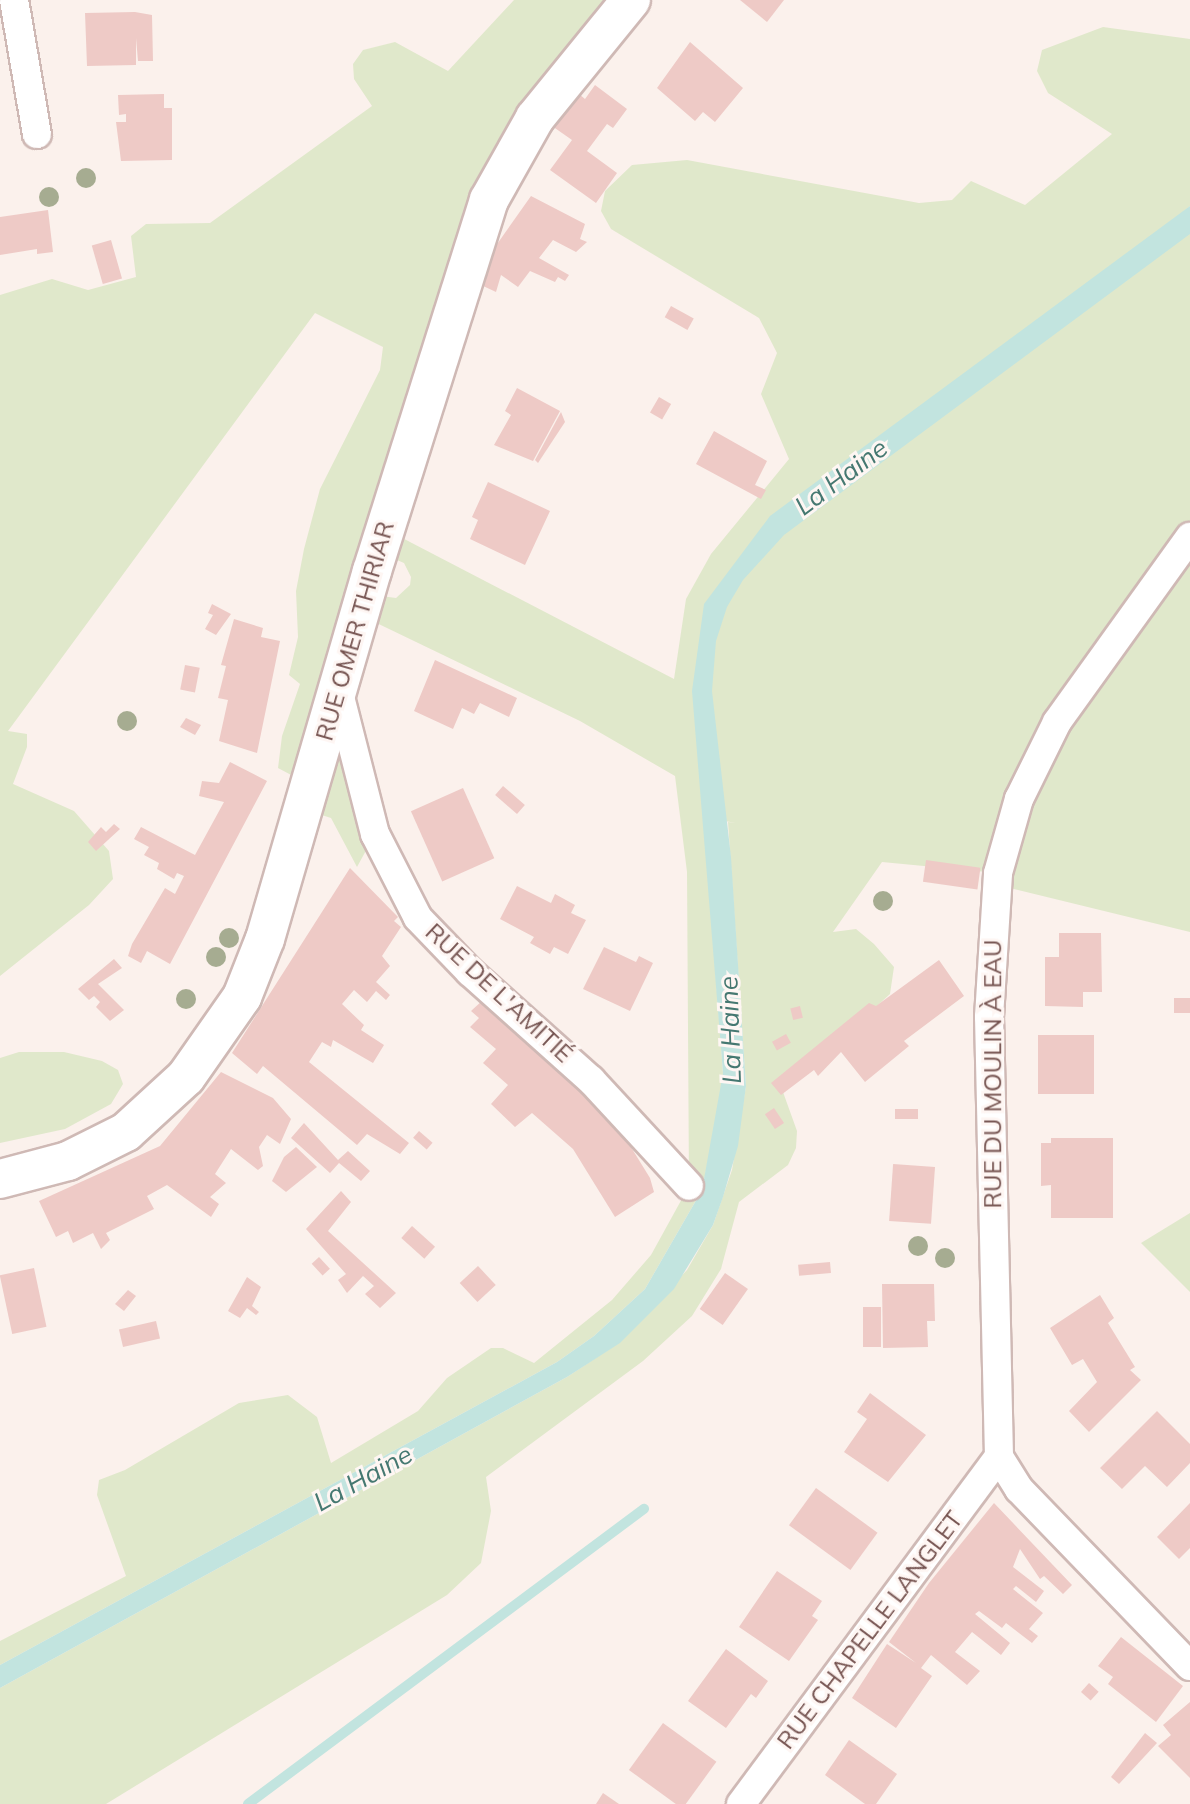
<!DOCTYPE html>
<meta charset="utf-8">
<style>
body{margin:0}
#map{position:relative;width:1190px;height:1804px;overflow:hidden;background:#fbf1ec;font-family:Mulish,sans-serif}
div>[style]{position:absolute}
.green>*{inset:0;background:#e0e8cb}
.water>*{inset:0;background:#c2e4df}
.stream>*{height:10px;margin:-5px;padding:0 5px;transform-origin:5px;border-radius:5px;background:#c2e4df}
.building>*{inset:0;background:#eecac6;transform-origin:0 0}
.roads{filter:drop-shadow(2px 0 #cfb9b5) drop-shadow(-2px 0 #cfb9b5) drop-shadow(0 2px #cfb9b5) drop-shadow(0 -2px #cfb9b5)}
.street>*{height:28px;margin:-14px;padding:0 14px;transform-origin:14px;border-radius:14px;background:#fff}
.secondary>*{height:38px;margin:-19px;padding:0 19px;transform-origin:19px;border-radius:19px;background:#fff}
.trees>*{width:20px;height:20px;margin:-10px;border-radius:50%;background:#a6ac91}
span{translate:-50% -50%;white-space:nowrap;text-align:center;line-height:1.15;-webkit-text-stroke:6px #fef6f3;paint-order:stroke}
.street-label{font-size:24px;color:#755350}
.water-label{font-size:26px;color:#457871;font-style:italic}
</style>
<div id="map">
<div class="green">
<i style="clip-path:polygon(evenodd,514px 0,631px 0,535px 118px,385px 529px,674px 679px,686px 599px,711px 554px,789px 459px,761px 394px,777px 353px,759px 318px,611px 229px,601px 211px,605px 191px,632px 165px,687px 160px,919px 203px,952px 200px,971px 181px,1025px 205px,1112px 134px,1048px 93px,1037px 71px,1042px 50px,1103px 27px,1190px 39px,1190px 206px,1173px 221px,1190px 234px,1190px 932px,998px 885px,997px 873px,882px 862px,833px 932px,856px 929px,874px 944px,894px 967px,890px 994px,783px 1092px,797px 1131px,796px 1148px,788px 1165px,739px 1202px,721px 1269px,692px 1316px,643px 1361px,486px 1477px,491px 1511px,481px 1563px,447px 1595px,106px 1804px,0 1804px,0 1688px,567px 1377px,620px 1342px,687px 1270px,713px 1225px,732px 1170px,746px 1086px,728px 822px,736px 823px,719px 820px,707px 858px,723px 1073px,719px 1108px,702px 1190px,645px 1289px,594px 1336px,557px 1362px,0 1665px,0 1641px,126px 1576px,97px 1495px,99px 1480px,125px 1470px,239px 1403px,288px 1395px,317px 1417px,331px 1463px,418px 1411px,447px 1378px,491px 1348px,503px 1348px,534px 1363px,612px 1300px,651px 1255px,689px 1186px,687px 872px,675px 776px,580px 721px,360px 615px,338px 689px,375px 834px,357px 867px,331px 818px,303px 809px,310px 785px,278px 768px,282px 736px,300px 684px,289px 675px,298px 637px,296px 591px,304px 549px,320px 489px,380px 370px,383px 347px,315px 313px,8px 731px,27px 734px,27px 747px,13px 784px,74px 811px,109px 851px,113px 879px,89px 905px,0 976px,0 295px,52px 279px,88px 290px,136px 277px,131px 236px,146px 224px,210px 223px,372px 106px,354px 79px,353px 64px,363px 50px,395px 42px,448px 71px,514px 0,378px 552px,404px 563px,411px 577px,410px 585px,396px 598px,366px 594px,378px 552px)"></i>
<i style="clip-path:polygon(19px 1052px,64px 1052px,102px 1061px,118px 1070px,123px 1084px,111px 1104px,65px 1129px,0 1143px,0 1058px)"></i>
<i style="clip-path:polygon(1190px 1213px,1190px 1292px,1141px 1243px)"></i>
</div>
<div class="water">
<i style="clip-path:polygon(1190px 206px,1190px 234px,784px 535px,743px 580px,727px 607px,716px 641px,712px 691px,731px 857px,746px 1086px,738px 1146px,723px 1197px,713px 1225px,674px 1289px,620px 1343px,567px 1377px,0 1688px,0 1665px,557px 1362px,594px 1336px,645px 1289px,702px 1190px,723px 1073px,692px 691px,704px 604px,770px 516px)"></i>
</div>
<div class="stream">
<i style="left:248px;top:1804px;width:494px;rotate:-36.7deg"></i>
</div>
<div class="building">
<i style="clip-path:polygon(740px 0,784px 0,767px 22px)"></i>
<i style="clip-path:polygon(135px 12px,152px 15px,153px 61px,138px 61px,136px 38px,136px 65px,87px 66px,85px 13px)"></i>
<i style="clip-path:polygon(690px 42px,743px 88px,715px 122px,703px 112px,695px 121px,657px 88px)"></i>
<i style="clip-path:polygon(595px 85px,627px 109px,613px 128px,607px 124px,587px 151px,617px 173px,596px 203px,550px 170px,572px 140px,552px 126px,579px 94px,585px 99px)"></i>
<i style="clip-path:polygon(164px 94px,164px 108px,172px 108px,172px 160px,121px 161px,116px 122px,126px 122px,126px 114px,119px 115px,118px 95px)"></i>
<i style="clip-path:polygon(531px 196px,585px 224px,580px 239px,587px 242px,576px 252px,553px 240px,539px 258px,569px 275px,565px 281px,558px 277px,555px 282px,530px 271px,518px 287px,501px 275px,496px 292px,481px 285px,495px 247px)"></i>
<i style="clip-path:polygon(48px 210px,53px 252px,37px 254px,37px 249px,0 255px,0 217px)"></i>
<i style="left:111px;top:240px;width:40px;height:20px;rotate:74deg"></i>
<i style="left:671px;top:306px;width:26px;height:13px;rotate:29deg"></i>
<i style="clip-path:polygon(517px 388px,560px 411px,533px 461px,494px 445px,511px 415px,505px 411px)"></i>
<i style="left:659px;top:397px;width:14px;height:18px;rotate:30deg"></i>
<i style="clip-path:polygon(561px 412px,565px 422px,538px 463px,535px 460px)"></i>
<i style="clip-path:polygon(714px 431px,767px 461px,755px 485px,766px 490px,761px 499px,696px 464px)"></i>
<i style="clip-path:polygon(488px 482px,550px 511px,525px 565px,470px 539px,478px 520px,472px 517px)"></i>
<i style="clip-path:polygon(212px 604px,231px 614px,216px 635px,205px 629px,213px 615px,208px 613px)"></i>
<i style="clip-path:polygon(234px 619px,263px 628px,261px 637px,280px 641px,257px 753px,219px 741px,228px 700px,218px 698px,226px 666px,221px 665px)"></i>
<i style="clip-path:polygon(435px 660px,517px 698px,509px 717px,480px 703px,474px 714px,462px 708px,453px 729px,414px 711px)"></i>
<i style="left:185px;top:665px;width:15px;height:25px;rotate:11deg"></i>
<i style="clip-path:polygon(186px 718px,201px 725px,195px 735px,180px 727px)"></i>
<i style="clip-path:polygon(230px 762px,267px 781px,170px 964px,147px 951px,141px 963px,128px 956px,132px 944px,165px 888px,175px 894px,184px 876px,177px 873px,174px 879px,157px 869px,159px 863px,144px 855px,149px 847px,134px 839px,141px 827px,195px 855px,224px 802px,199px 796px,202px 781px,219px 783px)"></i>
<i style="left:503px;top:786px;width:29px;height:12px;rotate:41deg"></i>
<i style="left:463px;top:788px;width:77px;height:57px;rotate:66deg"></i>
<i style="clip-path:polygon(114px 824px,120px 829px,96px 851px,88px 842px,101px 827px,106px 832px)"></i>
<i style="left:926px;top:860px;width:55px;height:22px;rotate:8deg"></i>
<i style="clip-path:polygon(350px 868px,398px 917px,394px 921px,401px 927px,382px 956px,390px 966px,376px 982px,390px 995px,386px 1000px,376px 991px,367px 1002px,354px 990px,342px 1004px,364px 1025px,361px 1030px,384px 1045px,373px 1063px,333px 1040px,331px 1047px,322px 1042px,309px 1062px,409px 1143px,400px 1154px,367px 1134px,357px 1145px,263px 1066px,257px 1074px,232px 1053px)"></i>
<i style="clip-path:polygon(517px 886px,551px 903px,555px 894px,575px 905px,571px 913px,586px 920px,568px 954px,554px 947px,550px 954px,530px 943px,534px 937px,500px 919px)"></i>
<i style="clip-path:polygon(1059px 933px,1101px 933px,1102px 992px,1083px 992px,1083px 1007px,1045px 1006px,1045px 957px,1059px 957px)"></i>
<i style="clip-path:polygon(604px 947px,636px 962px,639px 956px,653px 963px,630px 1011px,583px 989px)"></i>
<i style="clip-path:polygon(114px 959px,122px 968px,98px 984px,124px 1010px,110px 1021px,96px 1007px,100px 1002px,94px 996px,89px 1000px,78px 989px)"></i>
<i style="clip-path:polygon(939px 960px,964px 996px,904px 1041px,909px 1046px,865px 1082px,841px 1052px,818px 1076px,814px 1070px,781px 1095px,771px 1083px,869px 1003px,876px 1006px)"></i>
<i style="left:1174px;top:998px;width:16px;height:15px"></i>
<i style="clip-path:polygon(483px 1000px,613px 1118px,650px 1178px,654px 1192px,615px 1217px,573px 1149px,532px 1113px,515px 1127px,491px 1104px,508px 1085px,483px 1063px,496px 1049px,470px 1027px,479px 1018px,471px 1011px)"></i>
<i style="left:800px;top:1006px;width:12px;height:10px;rotate:76deg"></i>
<i style="left:786px;top:1034px;width:10px;height:16px;rotate:61deg"></i>
<i style="left:1038px;top:1035px;width:56px;height:59px"></i>
<i style="clip-path:polygon(221px 1072px,273px 1098px,291px 1119px,280px 1144px,267px 1135px,259px 1147px,263px 1166px,258px 1170px,231px 1149px,215px 1174px,226px 1183px,210px 1197px,219px 1204px,211px 1217px,167px 1185px,147px 1196px,154px 1209px,106px 1233px,110px 1240px,101px 1249px,93px 1233px,73px 1243px,68px 1231px,56px 1237px,39px 1201px,160px 1146px)"></i>
<i style="left:774px;top:1108px;width:18px;height:11px;rotate:56deg"></i>
<i style="left:895px;top:1109px;width:23px;height:10px"></i>
<i style="clip-path:polygon(304px 1123px,338px 1160px,348px 1151px,370px 1171px,361px 1181px,339px 1163px,330px 1173px,291px 1138px)"></i>
<i style="left:419px;top:1131px;width:18px;height:9px;rotate:41deg"></i>
<i style="clip-path:polygon(1051px 1138px,1113px 1138px,1113px 1218px,1051px 1218px,1051px 1185px,1041px 1186px,1041px 1143px,1051px 1143px)"></i>
<i style="clip-path:polygon(296px 1147px,317px 1167px,286px 1192px,272px 1181px,284px 1157px)"></i>
<i style="left:935px;top:1167px;width:57px;height:42px;rotate:94deg"></i>
<i style="clip-path:polygon(341px 1191px,351px 1202px,328px 1231px,396px 1293px,380px 1308px,365px 1294px,374px 1286px,363px 1276px,347px 1293px,338px 1280px,346px 1274px,306px 1229px)"></i>
<i style="left:412px;top:1226px;width:31px;height:16px;rotate:42deg"></i>
<i style="left:319px;top:1257px;width:16px;height:10px;rotate:47deg"></i>
<i style="left:830px;top:1262px;width:11px;height:32px;rotate:85deg"></i>
<i style="left:478px;top:1266px;width:26px;height:25px;rotate:47deg"></i>
<i style="left:34px;top:1268px;width:60px;height:35px;rotate:78deg"></i>
<i style="left:725px;top:1273px;width:28px;height:44px;rotate:35deg"></i>
<i style="clip-path:polygon(247px 1277px,261px 1287px,252px 1306px,259px 1312px,256px 1315px,247px 1308px,240px 1318px,228px 1311px)"></i>
<i style="clip-path:polygon(882px 1284px,934px 1284px,935px 1321px,927px 1321px,928px 1347px,883px 1348px)"></i>
<i style="clip-path:polygon(128px 1290px,136px 1296px,124px 1311px,115px 1304px)"></i>
<i style="clip-path:polygon(1100px 1295px,1114px 1318px,1108px 1323px,1135px 1367px,1130px 1370px,1141px 1380px,1089px 1432px,1069px 1411px,1097px 1382px,1083px 1359px,1072px 1365px,1050px 1328px)"></i>
<i style="left:863px;top:1307px;width:18px;height:40px"></i>
<i style="left:156px;top:1321px;width:18px;height:38px;rotate:77deg"></i>
<i style="clip-path:polygon(870px 1393px,926px 1435px,888px 1482px,844px 1452px,867px 1419px,857px 1412px)"></i>
<i style="clip-path:polygon(1157px 1411px,1190px 1444px,1190px 1463px,1167px 1487px,1145px 1466px,1122px 1489px,1100px 1468px)"></i>
<i style="left:816px;top:1488px;width:76px;height:46px;rotate:36deg"></i>
<i style="clip-path:polygon(994px 1503px,1072px 1585px,1063px 1594px,1044px 1576px,1040px 1579px,1020px 1549px,1013px 1567px,1044px 1591px,1036px 1602px,1016px 1586px,1013px 1589px,1043px 1613px,1029px 1629px,1038px 1636px,1032px 1643px,1006px 1623px,1002px 1628px,979px 1611px,975px 1614px,1010px 1643px,1001px 1655px,972px 1632px,955px 1652px,980px 1671px,967px 1685px,931px 1655px,921px 1668px,932px 1676px,896px 1728px,852px 1698px,887px 1644px,916px 1663px,889px 1642px,929px 1583px)"></i>
<i style="clip-path:polygon(1190px 1503px,1190px 1548px,1179px 1559px,1157px 1537px)"></i>
<i style="clip-path:polygon(777px 1571px,822px 1601px,812px 1616px,818px 1620px,789px 1661px,739px 1627px)"></i>
<i style="clip-path:polygon(1121px 1637px,1183px 1686px,1156px 1722px,1108px 1684px,1113px 1677px,1098px 1666px)"></i>
<i style="clip-path:polygon(726px 1649px,768px 1681px,756px 1698px,751px 1694px,726px 1728px,688px 1701px)"></i>
<i style="left:1089px;top:1683px;width:13px;height:12px;rotate:42deg"></i>
<i style="clip-path:polygon(1190px 1702px,1190px 1778px,1158px 1746px,1171px 1735px,1163px 1725px)"></i>
<i style="left:663px;top:1723px;width:66px;height:58px;rotate:36deg"></i>
<i style="clip-path:polygon(1145px 1733px,1157px 1743px,1119px 1784px,1111px 1777px)"></i>
<i style="clip-path:polygon(849px 1740px,897px 1774px,876px 1804px,865px 1804px,825px 1775px)"></i>
<i style="clip-path:polygon(603px 1793px,619px 1804px,596px 1804px)"></i>
</div>
<div class="roads">
<div class="street">
<i style="left:14px;top:0;width:136px;rotate:80.3deg"></i>
<i style="left:338px;top:689px;width:150px;rotate:75.7deg"></i>
<i style="left:375px;top:834px;width:94px;rotate:62.9deg"></i>
<i style="left:418px;top:918px;width:75px;rotate:46.1deg"></i>
<i style="left:470px;top:972px;width:162px;rotate:41.8deg"></i>
<i style="left:591px;top:1080px;width:144px;rotate:47.2deg"></i>
<i style="left:999px;top:1457px;width:440px;rotate:-91.3deg"></i>
<i style="left:989px;top:1017px;width:144px;rotate:-86.4deg"></i>
<i style="left:998px;top:873px;width:77px;rotate:-74.2deg"></i>
<i style="left:1019px;top:799px;width:86px;rotate:-63.7deg"></i>
<i style="left:1057px;top:722px;width:228px;rotate:-54.3deg"></i>
<i style="left:999px;top:1457px;width:38px;rotate:58deg"></i>
<i style="left:1019px;top:1489px;width:246px;rotate:46deg"></i>
<i style="left:741px;top:1804px;width:432px;rotate:-53.4deg"></i>
</div>
<div class="secondary">
<i style="left:0;top:1179px;width:70px;rotate:-14.8deg"></i>
<i style="left:68px;top:1161px;width:65px;rotate:-26.6deg"></i>
<i style="left:126px;top:1132px;width:81px;rotate:-42.5deg"></i>
<i style="left:186px;top:1077px;width:98px;rotate:-55deg"></i>
<i style="left:242px;top:997px;width:62px;rotate:-68.4deg"></i>
<i style="left:265px;top:939px;width:383px;rotate:-73.8deg"></i>
<i style="left:372px;top:571px;width:389px;rotate:-72.5deg"></i>
<i style="left:489px;top:200px;width:94px;rotate:-60.7deg"></i>
<i style="left:535px;top:118px;width:152px;rotate:-50.9deg"></i>
</div>
</div>
<div class="trees">
<i style="left:86px;top:178px"></i>
<i style="left:49px;top:197px"></i>
<i style="left:127px;top:721px"></i>
<i style="left:883px;top:901px"></i>
<i style="left:229px;top:938px"></i>
<i style="left:216px;top:957px"></i>
<i style="left:186px;top:999px"></i>
<i style="left:918px;top:1246px"></i>
<i style="left:945px;top:1258px"></i>
</div>
<div class="street-label">
<span style="left:355px;top:631px;rotate:-74deg">RUE OMER THIRIAR</span>
<span style="left:499px;top:993px;rotate:43deg">RUE DE L'AMITIÉ</span>
<span style="left:993px;top:1074px;rotate:-90deg">RUE DU MOULIN À EAU</span>
<span style="left:870px;top:1630px;rotate:-53deg">RUE CHAPELLE LANGLET</span>
</div>
<div class="water-label">
<span style="left:841px;top:477px;rotate:-37deg">La Haine</span>
<span style="left:730px;top:1030px;rotate:-92deg">La Haine</span>
<span style="left:363px;top:1478px;rotate:-29deg">La Haine</span>
</div>
</div>
